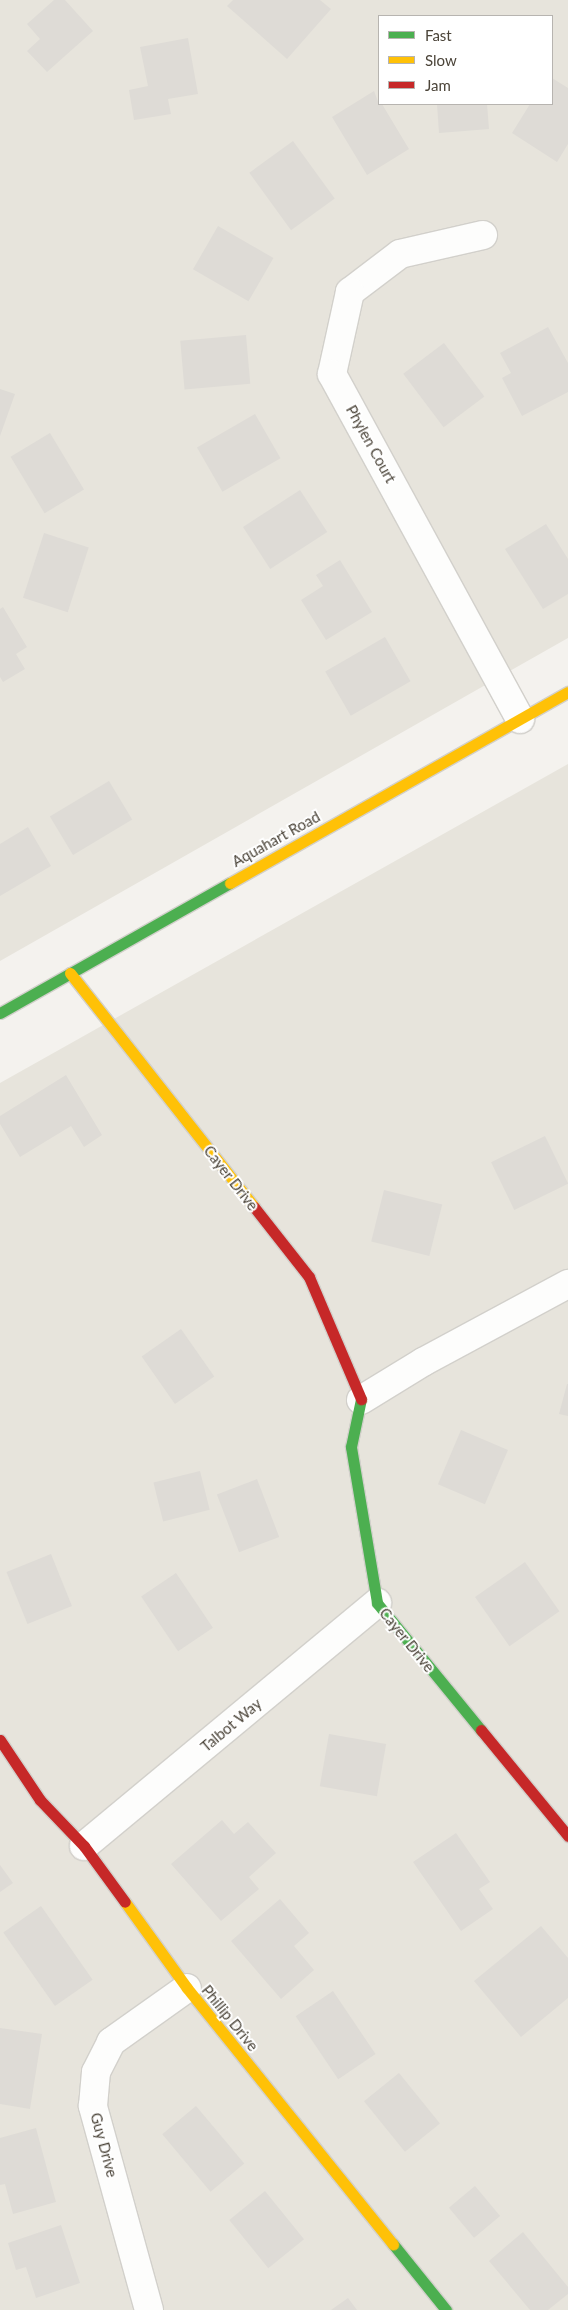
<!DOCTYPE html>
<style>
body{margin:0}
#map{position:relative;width:568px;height:2310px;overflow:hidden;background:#f4f2ee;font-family:Lato,sans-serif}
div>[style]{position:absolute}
.residential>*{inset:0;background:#e7e4dc}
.building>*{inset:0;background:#dedbd6;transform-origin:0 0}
.roads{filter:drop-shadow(1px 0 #d2d0cb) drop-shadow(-1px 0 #d2d0cb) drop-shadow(0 1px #d2d0cb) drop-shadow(0 -1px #d2d0cb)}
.street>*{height:28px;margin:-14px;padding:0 14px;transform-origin:14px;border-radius:14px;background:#fdfdfc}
.fast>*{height:11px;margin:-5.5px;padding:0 5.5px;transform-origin:5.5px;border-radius:5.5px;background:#4caf50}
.slow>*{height:11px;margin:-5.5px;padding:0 5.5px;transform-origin:5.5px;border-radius:5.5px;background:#ffc107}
.jam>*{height:11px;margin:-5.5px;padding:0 5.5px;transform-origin:5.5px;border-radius:5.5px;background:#c62828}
span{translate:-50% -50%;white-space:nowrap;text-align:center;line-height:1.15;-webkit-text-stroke:4px #fff;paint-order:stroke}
.street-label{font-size:15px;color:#4b4439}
.legend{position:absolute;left:378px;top:15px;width:175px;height:90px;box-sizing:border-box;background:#fff;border:1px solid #b7b4b0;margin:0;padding:6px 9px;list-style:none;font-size:15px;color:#4b4439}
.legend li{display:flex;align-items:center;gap:10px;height:25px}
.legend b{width:25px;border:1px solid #b7b4b0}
</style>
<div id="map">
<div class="residential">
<i style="clip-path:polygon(evenodd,0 0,568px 0,568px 638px,0 961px,0 0,379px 16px,552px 16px,552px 104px,379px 104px,379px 16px)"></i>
<i style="clip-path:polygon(568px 764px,568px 2310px,0 2310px,0 1083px)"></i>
</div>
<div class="building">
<i style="clip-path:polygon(54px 0,65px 0,93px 31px,47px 72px,27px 51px,40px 39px,27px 24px)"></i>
<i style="clip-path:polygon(233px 0,320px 0,331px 9px,287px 59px,227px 6px)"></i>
<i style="clip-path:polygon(188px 38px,198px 94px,168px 99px,171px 114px,134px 120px,129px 90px,148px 86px,140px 47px)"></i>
<i style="clip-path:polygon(552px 78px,568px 88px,568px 144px,557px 162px,512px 133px,530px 104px,552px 104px)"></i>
<i style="clip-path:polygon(374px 91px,379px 104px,382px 104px,409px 149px,367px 175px,332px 117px)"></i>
<i style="clip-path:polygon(437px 104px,487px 104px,489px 129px,439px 133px)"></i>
<i style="left:293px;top:141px;width:71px;height:54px;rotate:54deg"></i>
<i style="left:218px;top:226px;width:64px;height:50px;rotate:30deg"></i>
<i style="clip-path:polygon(548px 327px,568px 363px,568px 392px,522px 416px,502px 378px,511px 373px,500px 353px)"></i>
<i style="left:246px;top:335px;width:49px;height:66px;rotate:85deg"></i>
<i style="left:444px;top:343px;width:67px;height:51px;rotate:53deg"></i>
<i style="clip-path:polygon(0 389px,15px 394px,0 436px)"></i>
<i style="left:255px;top:414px;width:51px;height:67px;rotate:60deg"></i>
<i style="left:50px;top:433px;width:66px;height:46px;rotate:59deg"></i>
<i style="left:300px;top:490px;width:50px;height:68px;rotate:57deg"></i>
<i style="clip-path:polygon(546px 524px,568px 559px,568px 594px,543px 609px,505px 549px)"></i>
<i style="left:44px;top:533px;width:47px;height:68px;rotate:18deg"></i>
<i style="clip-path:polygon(340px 560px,372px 612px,326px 640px,301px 600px,323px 586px,316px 575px)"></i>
<i style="clip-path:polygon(3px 607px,27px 647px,16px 654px,25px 669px,3px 682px,0 677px,0 609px)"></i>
<i style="left:385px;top:637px;width:51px;height:69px;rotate:60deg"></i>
<i style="left:109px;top:781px;width:45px;height:69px;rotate:59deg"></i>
<i style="clip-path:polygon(28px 827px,51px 866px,0 896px,0 844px)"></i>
<i style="clip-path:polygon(66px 1075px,102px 1135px,84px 1147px,71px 1126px,20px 1157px,0 1124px,0 1116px)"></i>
<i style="left:545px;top:1136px;width:53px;height:60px;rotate:64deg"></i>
<i style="left:384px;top:1190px;width:60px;height:53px;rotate:14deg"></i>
<i style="left:181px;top:1329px;width:58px;height:48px;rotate:55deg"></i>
<i style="clip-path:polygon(567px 1384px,568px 1384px,568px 1416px,559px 1414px)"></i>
<i style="left:461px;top:1430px;width:51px;height:59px;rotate:23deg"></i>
<i style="left:200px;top:1471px;width:40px;height:48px;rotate:76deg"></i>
<i style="left:257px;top:1479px;width:62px;height:43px;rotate:69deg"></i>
<i style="left:51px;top:1554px;width:56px;height:48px;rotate:68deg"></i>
<i style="left:525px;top:1562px;width:60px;height:61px;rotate:55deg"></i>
<i style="left:176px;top:1573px;width:66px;height:42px;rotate:56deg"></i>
<i style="left:329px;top:1734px;width:58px;height:53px;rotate:10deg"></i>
<i style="clip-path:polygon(222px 1820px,234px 1834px,248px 1822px,276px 1853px,249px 1877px,259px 1889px,221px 1921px,171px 1864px)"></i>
<i style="clip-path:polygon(456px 1833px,490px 1882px,479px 1889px,493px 1909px,461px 1931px,413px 1862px)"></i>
<i style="clip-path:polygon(0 1865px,13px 1883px,0 1892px)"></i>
<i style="clip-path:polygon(280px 1899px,309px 1933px,294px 1946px,314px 1970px,281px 1999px,231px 1941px)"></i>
<i style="left:41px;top:1906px;width:90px;height:46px;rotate:55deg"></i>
<i style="clip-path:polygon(541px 1926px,568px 1958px,568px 1998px,521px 2037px,474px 1981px)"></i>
<i style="left:333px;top:1991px;width:76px;height:45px;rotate:56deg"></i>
<i style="clip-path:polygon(0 2028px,42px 2034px,30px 2109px,0 2104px)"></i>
<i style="left:399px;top:2073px;width:65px;height:45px;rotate:51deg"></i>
<i style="left:196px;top:2106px;width:75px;height:44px;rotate:50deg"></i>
<i style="clip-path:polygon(36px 2128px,56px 2202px,13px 2214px,5px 2184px,0 2185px,0 2138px)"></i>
<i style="left:475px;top:2186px;width:39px;height:34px;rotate:50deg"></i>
<i style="left:265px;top:2191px;width:62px;height:46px;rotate:51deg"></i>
<i style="clip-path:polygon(61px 2225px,80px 2283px,36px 2298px,26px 2267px,16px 2270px,8px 2243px)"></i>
<i style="clip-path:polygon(523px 2232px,568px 2287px,568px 2294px,548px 2310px,530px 2310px,489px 2261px)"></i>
<i style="clip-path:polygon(348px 2298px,357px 2310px,331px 2310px)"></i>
</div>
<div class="roads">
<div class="street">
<i style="left:483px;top:235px;width:85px;rotate:167.1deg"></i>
<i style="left:400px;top:254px;width:63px;rotate:142.8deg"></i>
<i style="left:350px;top:292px;width:84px;rotate:102.4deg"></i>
<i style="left:332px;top:374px;width:393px;rotate:61.4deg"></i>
<i style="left:361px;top:1400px;width:73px;rotate:-31.5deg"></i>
<i style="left:423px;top:1362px;width:165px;rotate:-28.3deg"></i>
<i style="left:84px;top:1846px;width:381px;rotate:-39.7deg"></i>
<i style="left:149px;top:2310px;width:212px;rotate:-105.4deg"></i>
<i style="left:93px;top:2106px;width:34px;rotate:-85deg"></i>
<i style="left:96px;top:2072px;width:34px;rotate:-63deg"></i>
<i style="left:111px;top:2042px;width:93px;rotate:-35.4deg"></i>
</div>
<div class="fast">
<i style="left:0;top:1013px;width:264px;rotate:-29.5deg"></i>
<i style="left:361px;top:1399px;width:49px;rotate:101.8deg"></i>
<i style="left:351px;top:1447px;width:158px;rotate:80.5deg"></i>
<i style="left:377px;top:1603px;width:164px;rotate:50.7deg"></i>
<i style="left:393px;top:2244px;width:85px;rotate:51.2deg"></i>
</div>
<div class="slow">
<i style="left:230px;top:883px;width:388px;rotate:-29.5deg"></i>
<i style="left:70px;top:973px;width:298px;rotate:51.8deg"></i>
<i style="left:125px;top:1902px;width:106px;rotate:54.2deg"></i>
<i style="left:187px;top:1988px;width:329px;rotate:51.2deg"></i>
</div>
<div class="jam">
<i style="left:254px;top:1207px;width:89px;rotate:51.8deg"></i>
<i style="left:309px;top:1277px;width:133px;rotate:66.9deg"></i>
<i style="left:481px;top:1730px;width:137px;rotate:50.6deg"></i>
<i style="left:0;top:1740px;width:72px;rotate:56.3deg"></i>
<i style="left:40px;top:1800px;width:64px;rotate:46.3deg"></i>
<i style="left:84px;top:1846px;width:69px;rotate:53.8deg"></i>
</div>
</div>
<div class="street-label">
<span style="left:371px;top:444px;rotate:61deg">Phylen Court</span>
<span style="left:276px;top:839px;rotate:-29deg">Aquahart Road</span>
<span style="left:231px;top:1178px;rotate:52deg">Cayer Drive</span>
<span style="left:407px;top:1640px;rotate:51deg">Cayer Drive</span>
<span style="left:231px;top:1725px;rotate:-40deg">Talbot Way</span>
<span style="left:230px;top:2018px;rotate:51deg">Phillip Drive</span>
<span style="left:104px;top:2145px;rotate:75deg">Guy Drive</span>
</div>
<ul class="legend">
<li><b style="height:6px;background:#4caf50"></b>Fast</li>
<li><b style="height:6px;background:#ffc107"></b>Slow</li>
<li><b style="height:6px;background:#c62828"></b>Jam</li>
</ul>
</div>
